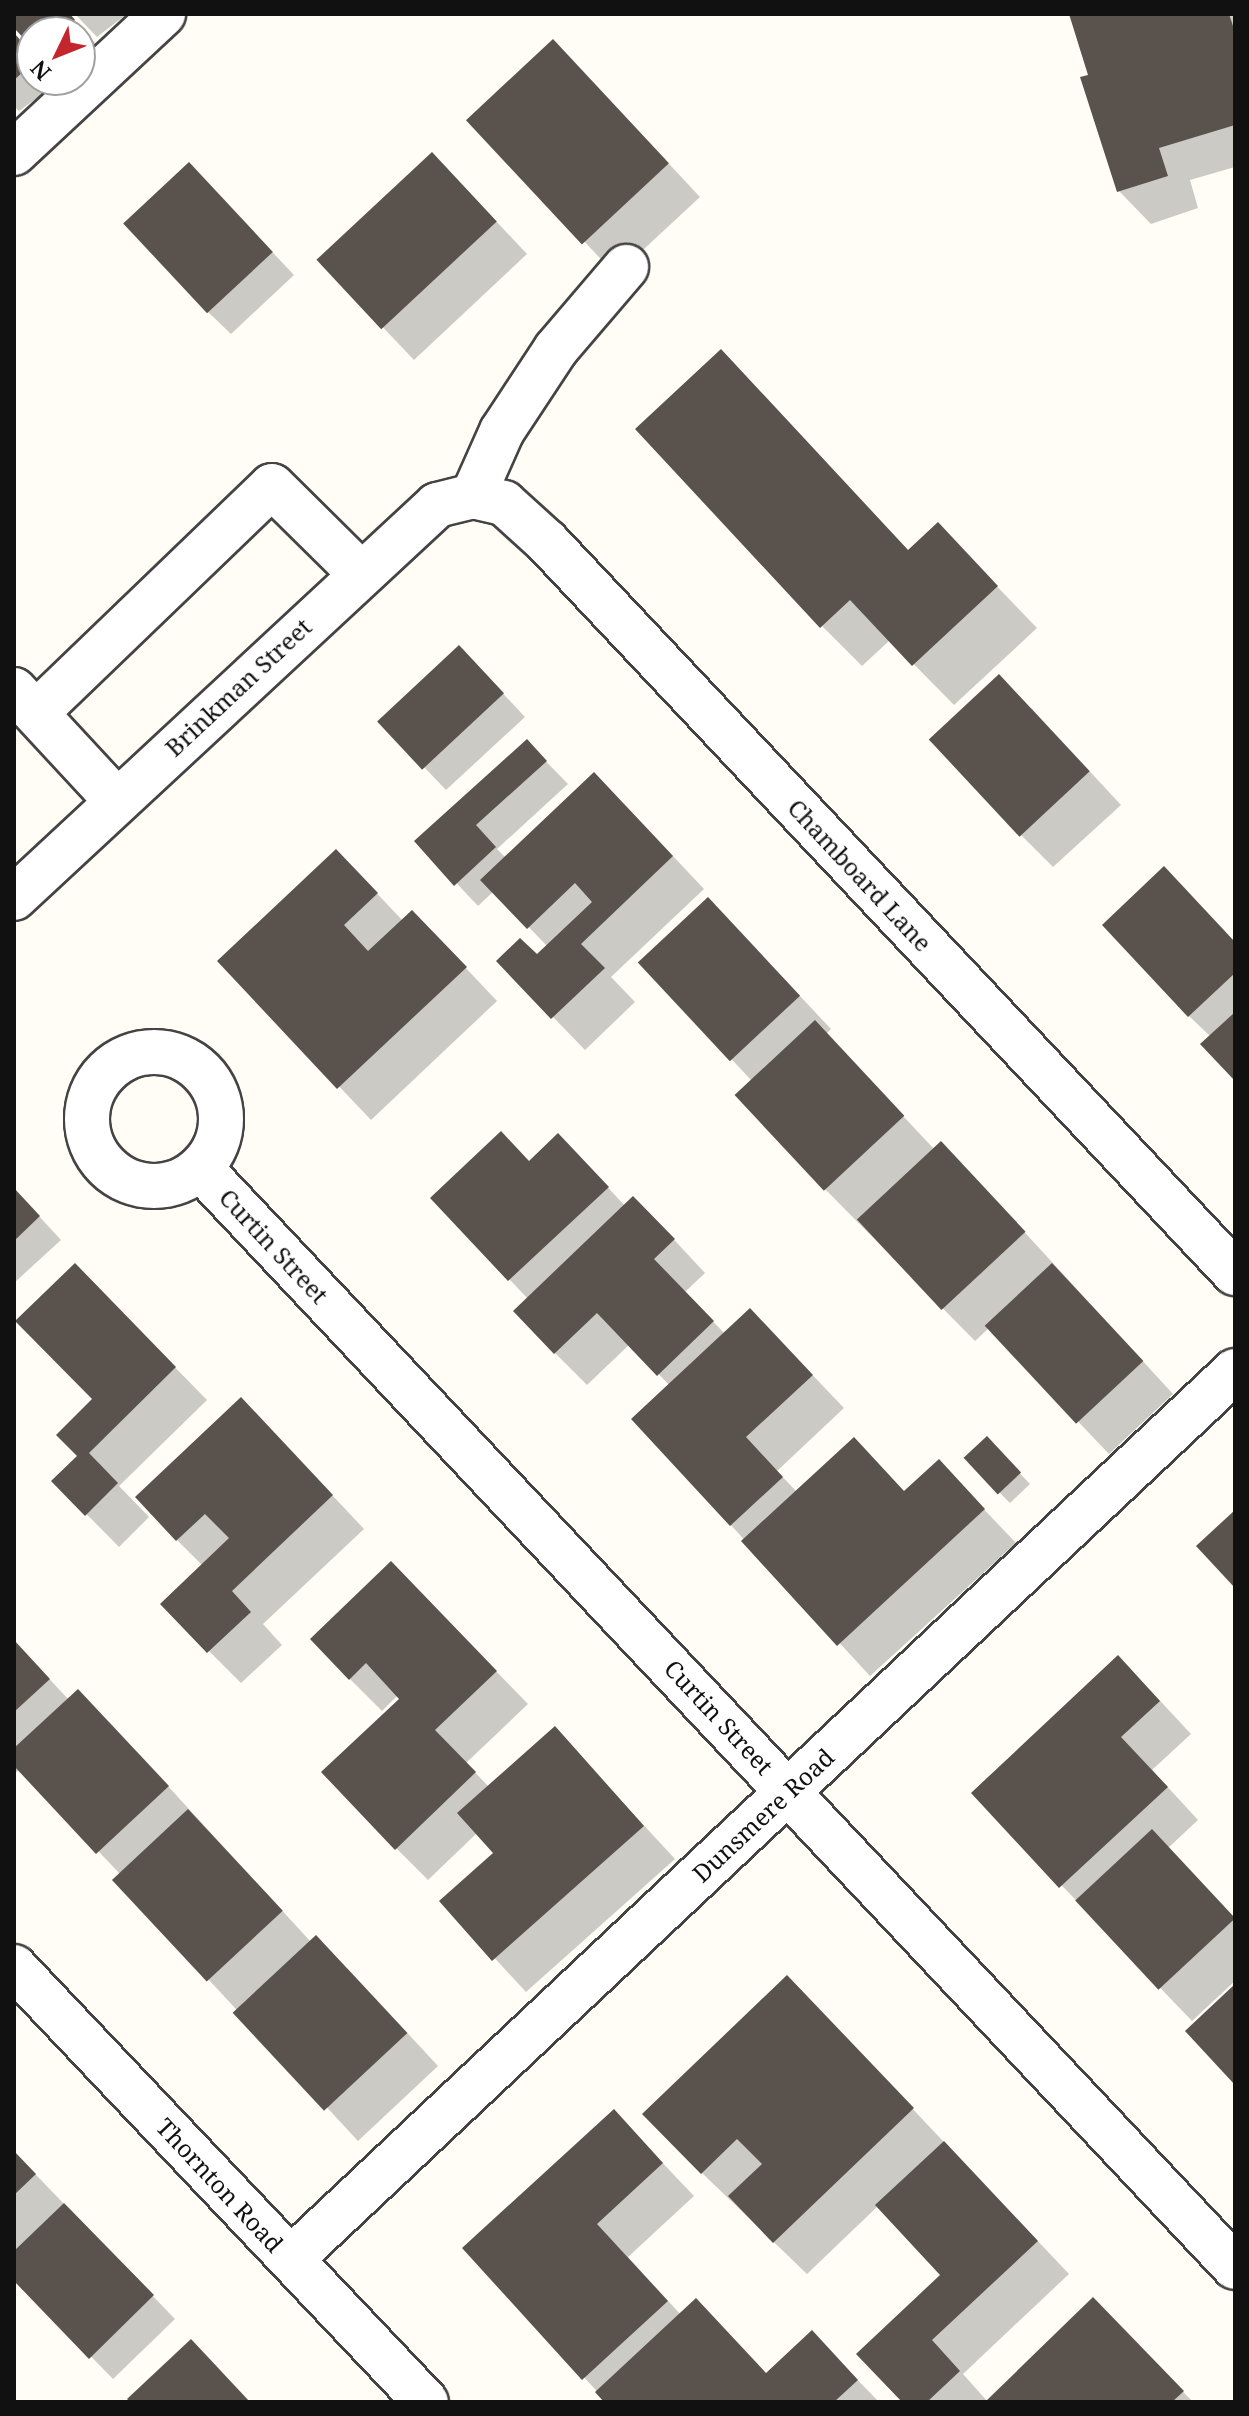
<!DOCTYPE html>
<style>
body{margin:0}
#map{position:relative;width:1249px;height:2416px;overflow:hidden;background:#fffdf5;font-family:"Noto Serif",serif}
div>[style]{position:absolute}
.shadow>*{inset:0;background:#0003}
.building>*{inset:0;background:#5a524d;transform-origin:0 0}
.roads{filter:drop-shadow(2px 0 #444) drop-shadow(-2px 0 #444) drop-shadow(0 2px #444) drop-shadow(0 -2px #444)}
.minor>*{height:44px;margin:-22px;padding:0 22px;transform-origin:22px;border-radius:22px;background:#fff}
.minor>.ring{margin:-22px;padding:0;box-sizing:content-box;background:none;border:44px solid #fff;border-radius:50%}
span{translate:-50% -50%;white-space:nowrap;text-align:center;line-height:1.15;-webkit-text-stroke:8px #fff;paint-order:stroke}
.street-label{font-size:24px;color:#111}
.frame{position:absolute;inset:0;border:16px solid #111;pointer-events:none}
.north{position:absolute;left:16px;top:16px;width:80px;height:80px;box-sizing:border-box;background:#fff;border:2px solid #a0a0a0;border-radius:50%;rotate:227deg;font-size:22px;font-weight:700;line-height:32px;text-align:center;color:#111}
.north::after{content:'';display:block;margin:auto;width:28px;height:36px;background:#c4262e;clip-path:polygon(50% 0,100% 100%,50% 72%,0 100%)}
</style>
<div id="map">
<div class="shadow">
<i style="clip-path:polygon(14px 14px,68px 14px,96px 44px,80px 59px,80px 32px,32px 32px,32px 44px,14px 25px)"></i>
<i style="clip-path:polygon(75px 14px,127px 14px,97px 37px)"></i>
<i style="clip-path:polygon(1071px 14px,1235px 14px,1235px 167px,1190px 180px,1198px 208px,1151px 224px,1119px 191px,1083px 78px,1091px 76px)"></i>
<i style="clip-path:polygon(14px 35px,32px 54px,32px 80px,59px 82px,19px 111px,14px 106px)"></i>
<i style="clip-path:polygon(585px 74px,700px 197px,616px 275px,469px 120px)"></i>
<i style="clip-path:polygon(211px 187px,294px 275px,231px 334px,208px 312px)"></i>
<i style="clip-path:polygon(464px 187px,527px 254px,414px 360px,319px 260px)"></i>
<i style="clip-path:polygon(761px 392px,909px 551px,938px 525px,1037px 628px,954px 705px,890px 640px,862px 666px,822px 626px)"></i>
<i style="clip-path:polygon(481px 670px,525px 717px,446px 790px,380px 721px)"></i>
<i style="clip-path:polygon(1031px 708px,1121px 805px,1053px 867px,1021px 835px)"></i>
<i style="clip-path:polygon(527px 742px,568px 784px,497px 849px,506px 858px,626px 806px,704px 889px,611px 977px,635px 1002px,585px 1050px,499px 961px,537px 957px,548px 947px,494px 891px,478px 906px,417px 841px)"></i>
<i style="clip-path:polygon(368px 884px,403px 921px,444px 945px,497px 1001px,371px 1120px,220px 961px)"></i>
<i style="clip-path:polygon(740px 932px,831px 1029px,826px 1034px,935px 1150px,973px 1176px,1173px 1394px,1109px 1454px,989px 1328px,975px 1341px,825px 1189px,752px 1081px,641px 963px)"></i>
<i style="clip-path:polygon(1235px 943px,1235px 1078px,1211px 1037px,1189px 1016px)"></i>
<i style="clip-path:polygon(530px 1163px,590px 1168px,625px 1206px,665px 1230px,705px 1273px,685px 1292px,725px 1334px,782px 1343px,844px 1408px,777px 1471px,797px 1492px,854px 1439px,905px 1493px,939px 1462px,1016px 1543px,870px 1676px,633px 1419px,670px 1386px,630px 1344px,587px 1385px,555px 1353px,528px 1299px,433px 1198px)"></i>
<i style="clip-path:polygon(14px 1189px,61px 1240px,14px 1283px)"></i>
<i style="clip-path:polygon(107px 1298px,207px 1400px,119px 1486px,149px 1517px,119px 1547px,54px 1481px,79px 1456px,94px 1399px)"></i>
<i style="clip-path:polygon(273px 1432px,364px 1529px,263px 1624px,282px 1645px,241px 1683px,209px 1651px,203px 1566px,177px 1540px)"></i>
<i style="clip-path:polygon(997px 1449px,1030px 1484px,1010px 1503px,999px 1492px)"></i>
<i style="clip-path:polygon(423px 1596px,528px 1704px,466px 1763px,489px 1787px,555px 1729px,675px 1859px,526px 1992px,442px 1901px,496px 1853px,477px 1833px,428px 1880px,396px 1848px,402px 1699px,398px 1695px,382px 1711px,350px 1679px)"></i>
<i style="clip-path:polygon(14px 1641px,69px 1700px,110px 1723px,311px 1942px,348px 1969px,438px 2066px,358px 2141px,209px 1980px,121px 1875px,20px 1769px,14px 1774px)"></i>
<i style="clip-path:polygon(1150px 1690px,1191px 1734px,1152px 1770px,1198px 1820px,1168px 1848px,1235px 1919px,1235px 1981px,1192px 2021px,973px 1793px)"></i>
<i style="clip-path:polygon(819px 2010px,1069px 2274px,963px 2374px,988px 2402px,1125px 2332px,1193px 2402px,905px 2402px,943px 2275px,878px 2206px,807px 2274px,702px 2173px)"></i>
<i style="clip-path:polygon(614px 2112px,694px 2196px,628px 2257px,681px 2315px,767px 2375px,812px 2333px,879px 2402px,607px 2402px,464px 2248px)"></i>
<i style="clip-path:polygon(14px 2152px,175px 2319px,113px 2379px,14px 2278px)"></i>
</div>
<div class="building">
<i style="clip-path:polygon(14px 14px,70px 14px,75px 20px,63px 32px,32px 32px,32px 47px,14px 28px)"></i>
<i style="clip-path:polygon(1069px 14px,1229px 14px,1235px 32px,1235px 125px,1159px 148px,1168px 176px,1117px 192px,1080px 77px,1088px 75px)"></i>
<i style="clip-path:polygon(14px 33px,32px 53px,32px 64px,14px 80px)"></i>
<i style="left:553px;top:39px;width:170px;height:119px;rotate:47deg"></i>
<i style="left:432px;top:152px;width:95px;height:158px;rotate:47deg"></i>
<i style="left:189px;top:162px;width:123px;height:90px;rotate:47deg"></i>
<i style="clip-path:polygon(721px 349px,908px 550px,938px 522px,998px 586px,912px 666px,850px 600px,820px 628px,635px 429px)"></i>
<i style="left:459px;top:645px;width:66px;height:112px;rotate:47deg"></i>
<i style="left:999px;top:674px;width:133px;height:96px;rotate:47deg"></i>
<i style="clip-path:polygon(527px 739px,547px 761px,476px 825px,496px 847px,454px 886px,414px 841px)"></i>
<i style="clip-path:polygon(594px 772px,673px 856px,581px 944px,605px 968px,551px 1019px,496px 961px,520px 938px,537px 954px,592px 902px,575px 883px,527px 929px,480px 880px)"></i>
<i style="clip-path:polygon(336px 849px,378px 893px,344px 925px,368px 951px,412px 910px,467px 967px,337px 1089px,217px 961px)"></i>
<i style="clip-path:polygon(1164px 866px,1235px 942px,1235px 973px,1188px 1017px,1102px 925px)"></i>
<i style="left:708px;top:897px;width:135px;height:96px;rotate:47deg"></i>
<i style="clip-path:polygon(1235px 1012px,1235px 1081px,1200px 1044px)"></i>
<i style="left:815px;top:1020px;width:131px;height:110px;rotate:47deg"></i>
<i style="clip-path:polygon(501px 1131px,529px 1161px,558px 1133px,609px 1187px,508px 1281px,430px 1198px)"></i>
<i style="left:941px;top:1141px;width:124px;height:115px;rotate:47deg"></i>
<i style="clip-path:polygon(14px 1188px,40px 1216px,14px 1241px)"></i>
<i style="clip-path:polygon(633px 1196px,675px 1239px,654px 1259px,714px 1321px,657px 1376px,597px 1313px,554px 1354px,513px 1311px)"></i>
<i style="clip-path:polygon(75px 1263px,176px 1367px,89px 1453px,118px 1483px,85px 1516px,51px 1481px,77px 1456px,56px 1435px,92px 1399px,15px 1321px)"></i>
<i style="left:1052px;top:1263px;width:134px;height:92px;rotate:47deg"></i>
<i style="clip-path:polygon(750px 1308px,813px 1375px,746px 1437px,783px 1477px,730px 1526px,631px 1419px)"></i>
<i style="clip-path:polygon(241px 1397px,333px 1495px,232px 1591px,251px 1612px,207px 1653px,160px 1604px,229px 1538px,205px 1514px,176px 1541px,135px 1497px)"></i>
<i style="left:987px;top:1436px;width:50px;height:32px;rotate:47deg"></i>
<i style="clip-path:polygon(854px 1437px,904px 1491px,939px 1459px,985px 1509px,837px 1646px,741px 1541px)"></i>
<i style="clip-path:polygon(1235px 1510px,1235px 1588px,1196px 1546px)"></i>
<i style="clip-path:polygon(391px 1561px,497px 1671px,435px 1730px,476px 1772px,395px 1850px,321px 1772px,399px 1699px,366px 1663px,349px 1680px,310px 1639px)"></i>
<i style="clip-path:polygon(14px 1640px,50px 1679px,14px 1712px)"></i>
<i style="clip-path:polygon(1118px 1655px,1160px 1701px,1121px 1737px,1168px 1787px,1059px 1888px,971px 1793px)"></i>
<i style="clip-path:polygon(78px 1689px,169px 1786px,96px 1854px,14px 1766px,14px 1748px)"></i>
<i style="clip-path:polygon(555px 1726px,644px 1826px,492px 1961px,439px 1901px,493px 1853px,457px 1813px)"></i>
<i style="left:188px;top:1809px;width:139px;height:104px;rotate:47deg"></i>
<i style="left:1152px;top:1829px;width:122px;height:105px;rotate:47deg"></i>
<i style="left:316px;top:1935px;width:134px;height:114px;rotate:47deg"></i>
<i style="clip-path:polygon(787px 1975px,914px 2108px,773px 2243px,728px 2196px,762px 2164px,737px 2139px,701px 2174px,642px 2114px)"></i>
<i style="clip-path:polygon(1235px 1984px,1235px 2085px,1185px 2031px)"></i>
<i style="clip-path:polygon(614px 2109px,663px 2163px,597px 2224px,668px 2301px,582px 2380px,462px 2248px)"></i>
<i style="clip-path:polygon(944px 2141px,1038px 2241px,932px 2340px,960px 2371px,927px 2402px,902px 2402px,856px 2354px,940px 2275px,875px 2205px)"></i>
<i style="clip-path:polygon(14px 2151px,36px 2174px,14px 2195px)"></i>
<i style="clip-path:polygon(64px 2203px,154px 2295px,89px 2359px,14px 2281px,14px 2251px)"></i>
<i style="clip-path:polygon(1093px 2297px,1184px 2391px,1172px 2402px,985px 2402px)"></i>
<i style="clip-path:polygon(696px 2298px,766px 2373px,812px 2330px,858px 2380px,834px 2402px,604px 2402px,595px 2392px)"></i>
<i style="clip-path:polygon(191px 2339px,250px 2402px,130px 2402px,127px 2399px)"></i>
</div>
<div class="roads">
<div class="minor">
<i style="left:14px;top:153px;width:204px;rotate:-43deg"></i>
<i style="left:473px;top:496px;width:71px;rotate:-66deg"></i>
<i style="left:502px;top:431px;width:98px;rotate:-56.6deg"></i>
<i style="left:556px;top:349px;width:108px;rotate:-49.5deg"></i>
<i style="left:14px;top:690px;width:150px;rotate:47.2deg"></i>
<i style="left:36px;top:713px;width:327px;rotate:-43.9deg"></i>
<i style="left:272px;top:486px;width:124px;rotate:44.7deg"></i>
<i style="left:14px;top:898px;width:577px;rotate:-42.89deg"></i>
<i style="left:437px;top:505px;width:37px;rotate:-14deg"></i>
<i style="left:473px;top:496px;width:32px;rotate:13deg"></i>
<i style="left:504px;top:503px;width:58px;rotate:42.2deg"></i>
<i style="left:547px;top:542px;width:1004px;rotate:46.74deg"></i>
<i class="ring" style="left:87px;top:1052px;width:90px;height:90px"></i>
<i style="left:201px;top:1169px;width:1508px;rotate:46.72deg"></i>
<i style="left:14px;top:1967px;width:599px;rotate:46.56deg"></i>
<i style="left:291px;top:2259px;width:1296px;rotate:-43.25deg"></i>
</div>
</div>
<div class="street-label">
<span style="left:238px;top:687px;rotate:-43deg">Brinkman Street</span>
<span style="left:860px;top:875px;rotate:47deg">Chamboard Lane</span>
<span style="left:274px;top:1246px;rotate:47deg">Curtin Street</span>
<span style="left:719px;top:1717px;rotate:47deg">Curtin Street</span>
<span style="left:763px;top:1815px;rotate:-43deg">Dunsmere Road</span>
<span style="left:220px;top:2185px;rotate:47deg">Thornton Road</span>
</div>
<div class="frame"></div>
<div class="north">N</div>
</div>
